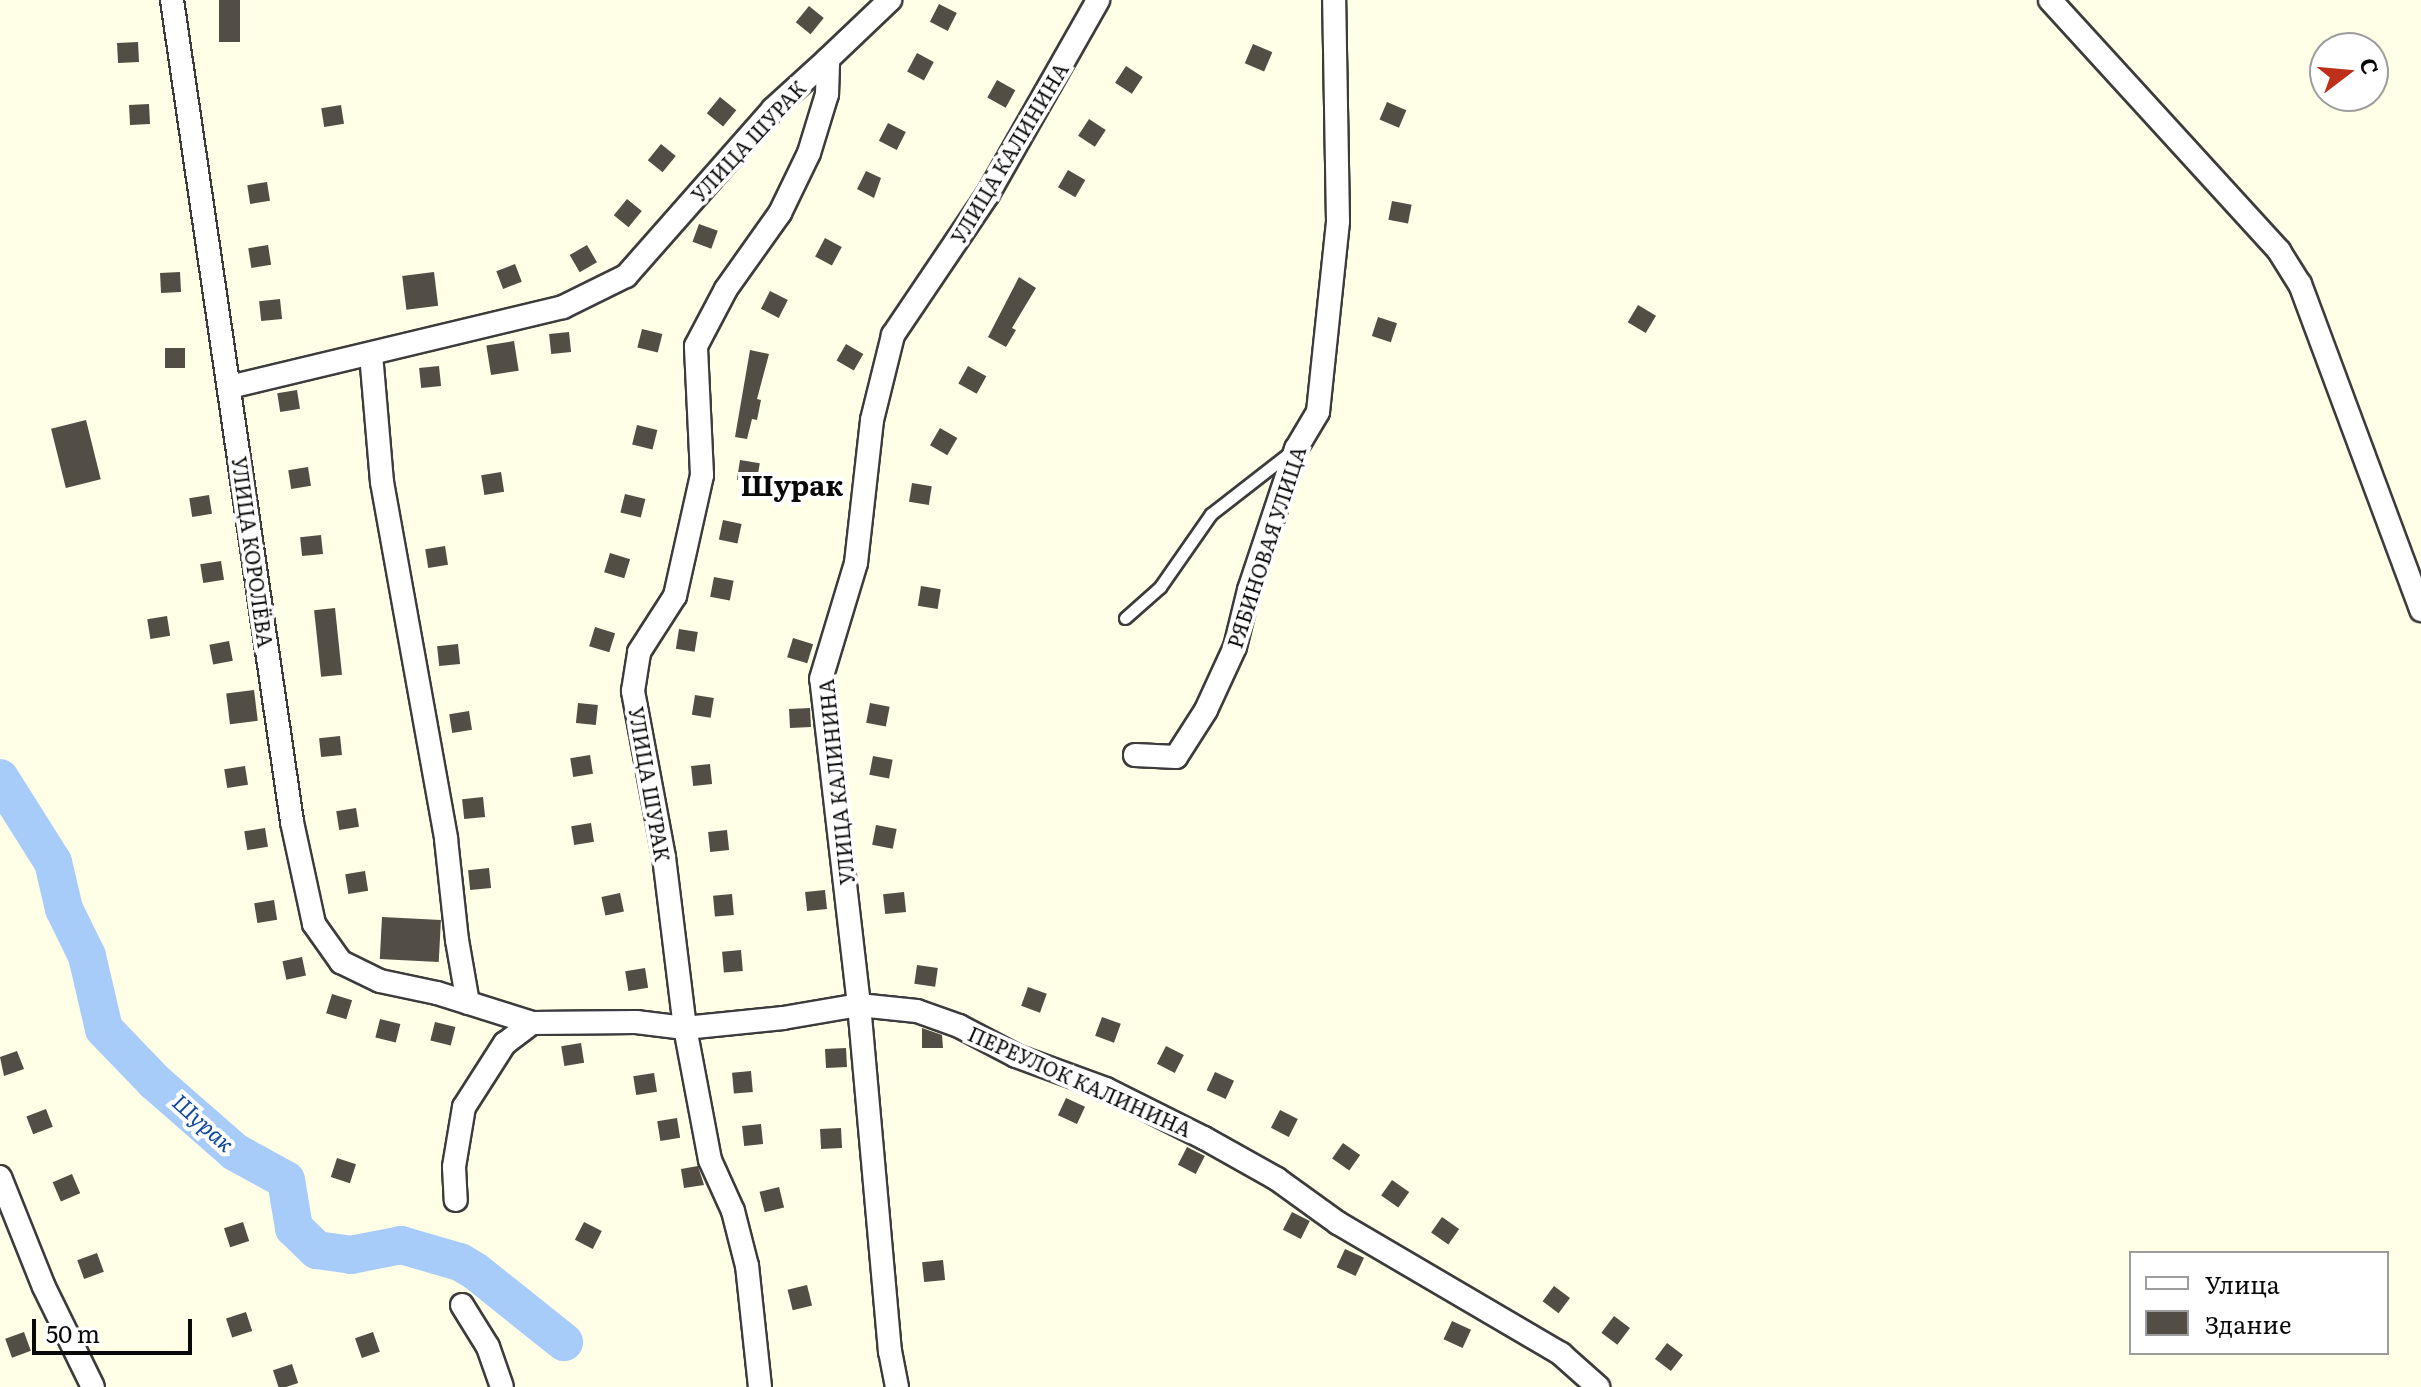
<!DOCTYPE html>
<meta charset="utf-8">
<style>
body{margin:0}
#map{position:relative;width:2421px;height:1387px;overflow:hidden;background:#fffee6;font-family:Literata,serif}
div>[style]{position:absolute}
.river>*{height:38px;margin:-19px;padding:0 19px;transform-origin:19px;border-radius:19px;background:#a7ccf9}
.building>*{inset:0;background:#524d45;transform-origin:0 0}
.roads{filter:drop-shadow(2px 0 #3c3c3c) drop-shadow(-2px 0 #3c3c3c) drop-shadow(0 2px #3c3c3c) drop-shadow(0 -2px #3c3c3c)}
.lane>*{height:11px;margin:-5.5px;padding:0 5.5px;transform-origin:5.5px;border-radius:5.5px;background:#fff}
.street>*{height:22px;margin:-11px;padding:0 11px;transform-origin:11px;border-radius:11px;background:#fff}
span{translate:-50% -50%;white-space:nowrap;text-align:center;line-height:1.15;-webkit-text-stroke:8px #fff;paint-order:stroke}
.street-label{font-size:20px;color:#090909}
.water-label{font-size:22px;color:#0e47a0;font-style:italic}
.district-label{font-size:28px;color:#090909;font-weight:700}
.legend{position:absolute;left:2129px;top:1251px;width:260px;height:104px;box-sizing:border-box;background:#fff;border:2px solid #9d9d9d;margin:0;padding:10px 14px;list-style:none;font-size:24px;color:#090909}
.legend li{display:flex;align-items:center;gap:16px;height:40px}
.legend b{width:40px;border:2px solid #9d9d9d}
.north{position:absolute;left:2309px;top:32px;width:80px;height:80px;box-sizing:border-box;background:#fff;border:2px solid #9d9d9d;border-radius:50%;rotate:74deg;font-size:22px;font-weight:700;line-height:32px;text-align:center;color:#090909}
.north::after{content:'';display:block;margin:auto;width:28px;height:36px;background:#bf301b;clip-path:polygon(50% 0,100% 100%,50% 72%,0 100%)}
.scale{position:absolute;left:32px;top:1319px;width:160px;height:36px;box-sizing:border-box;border:4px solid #090909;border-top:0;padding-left:10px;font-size:24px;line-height:28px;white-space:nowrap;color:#090909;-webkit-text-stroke:6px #fff;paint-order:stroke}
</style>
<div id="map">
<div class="river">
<i style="left:0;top:778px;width:99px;rotate:57.8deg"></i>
<i style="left:53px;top:862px;width:48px;rotate:76.8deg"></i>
<i style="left:64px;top:909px;width:52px;rotate:63.9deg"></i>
<i style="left:87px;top:956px;width:75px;rotate:76.9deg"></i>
<i style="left:104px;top:1029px;width:74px;rotate:46.1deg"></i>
<i style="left:155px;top:1082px;width:106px;rotate:41.2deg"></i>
<i style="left:235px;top:1152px;width:58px;rotate:28.8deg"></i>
<i style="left:286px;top:1180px;width:49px;rotate:80.5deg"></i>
<i style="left:294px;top:1228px;width:32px;rotate:44deg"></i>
<i style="left:317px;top:1250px;width:34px;rotate:8deg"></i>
<i style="left:351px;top:1255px;width:51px;rotate:-11.3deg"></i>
<i style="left:401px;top:1245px;width:61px;rotate:16.1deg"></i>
<i style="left:460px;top:1262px;width:17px;rotate:31deg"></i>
<i style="left:475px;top:1271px;width:114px;rotate:38.6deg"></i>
</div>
<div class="building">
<i style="left:219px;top:0;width:21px;height:42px"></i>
<i style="left:939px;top:4px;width:20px;height:20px;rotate:27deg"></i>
<i style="left:809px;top:6px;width:19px;height:21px;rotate:39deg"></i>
<i style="left:138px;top:42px;width:20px;height:21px;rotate:87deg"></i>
<i style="left:1253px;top:44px;width:21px;height:21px;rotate:23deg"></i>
<i style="left:917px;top:53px;width:19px;height:21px;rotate:28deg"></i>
<i style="left:1126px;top:66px;width:20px;height:20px;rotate:33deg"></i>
<i style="left:997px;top:80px;width:21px;height:20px;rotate:29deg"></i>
<i style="left:720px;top:97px;width:21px;height:21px;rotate:39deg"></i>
<i style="left:1387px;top:102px;width:21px;height:19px;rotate:23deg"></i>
<i style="left:149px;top:104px;width:20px;height:20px;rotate:87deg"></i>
<i style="left:341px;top:105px;width:19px;height:20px;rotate:81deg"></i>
<i style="left:1089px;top:119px;width:20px;height:20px;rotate:33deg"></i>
<i style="left:888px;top:123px;width:20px;height:20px;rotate:27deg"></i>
<i style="left:661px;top:144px;width:19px;height:21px;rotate:39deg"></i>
<i style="left:1068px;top:170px;width:20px;height:20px;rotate:30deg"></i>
<i style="clip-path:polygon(866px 171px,881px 178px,874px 198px,857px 189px)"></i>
<i style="left:267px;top:182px;width:19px;height:20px;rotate:81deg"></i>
<i style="left:627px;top:199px;width:19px;height:21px;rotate:39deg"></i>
<i style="left:1392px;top:201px;width:20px;height:19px;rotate:11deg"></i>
<i style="left:699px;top:224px;width:20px;height:19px;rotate:20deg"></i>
<i style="left:825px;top:238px;width:19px;height:21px;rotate:28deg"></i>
<i style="left:268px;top:245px;width:20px;height:20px;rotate:81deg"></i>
<i style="left:587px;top:245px;width:20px;height:20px;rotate:60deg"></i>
<i style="left:515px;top:264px;width:19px;height:20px;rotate:69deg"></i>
<i style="left:180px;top:272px;width:20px;height:20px;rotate:87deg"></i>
<i style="left:434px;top:272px;width:34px;height:32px;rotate:83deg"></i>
<i style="clip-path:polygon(1019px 277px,1036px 288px,1012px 328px,1016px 330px,1006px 347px,988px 337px)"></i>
<i style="left:770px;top:291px;width:20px;height:20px;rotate:27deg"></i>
<i style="left:280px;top:299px;width:20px;height:21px;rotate:84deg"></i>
<i style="left:1638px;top:305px;width:21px;height:20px;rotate:31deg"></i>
<i style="left:1378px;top:317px;width:20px;height:20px;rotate:18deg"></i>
<i style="left:642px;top:329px;width:21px;height:19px;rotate:14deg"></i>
<i style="left:569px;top:332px;width:20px;height:20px;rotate:84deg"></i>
<i style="left:514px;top:341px;width:30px;height:28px;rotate:81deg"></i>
<i style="left:846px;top:344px;width:20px;height:19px;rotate:30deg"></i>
<i style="left:165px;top:348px;width:20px;height:20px"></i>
<i style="clip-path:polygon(750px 350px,769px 354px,757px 399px,761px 400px,757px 420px,752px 419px,747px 439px,735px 437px)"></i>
<i style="left:439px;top:366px;width:20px;height:20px;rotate:84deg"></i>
<i style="left:968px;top:366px;width:21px;height:20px;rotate:29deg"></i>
<i style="left:297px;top:390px;width:19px;height:20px;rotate:81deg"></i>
<i style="left:86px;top:420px;width:61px;height:36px;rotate:76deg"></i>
<i style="left:637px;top:425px;width:21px;height:20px;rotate:14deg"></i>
<i style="left:940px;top:428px;width:20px;height:20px;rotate:30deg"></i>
<i style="left:740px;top:460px;width:20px;height:20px;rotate:9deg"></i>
<i style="left:308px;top:467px;width:19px;height:20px;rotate:81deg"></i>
<i style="left:501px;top:472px;width:20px;height:20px;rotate:81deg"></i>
<i style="left:912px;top:483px;width:20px;height:19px;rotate:9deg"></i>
<i style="left:625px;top:494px;width:21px;height:19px;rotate:14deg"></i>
<i style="left:209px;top:495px;width:19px;height:20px;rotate:81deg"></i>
<i style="left:723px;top:520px;width:19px;height:20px;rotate:12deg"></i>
<i style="left:321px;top:535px;width:19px;height:21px;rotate:84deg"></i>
<i style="left:445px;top:546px;width:19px;height:20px;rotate:81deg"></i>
<i style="left:610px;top:553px;width:21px;height:20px;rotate:17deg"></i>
<i style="left:221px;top:561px;width:19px;height:21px;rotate:81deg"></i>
<i style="left:714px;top:577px;width:20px;height:20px;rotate:11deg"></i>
<i style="left:921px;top:586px;width:20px;height:20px;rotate:9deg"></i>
<i style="left:335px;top:608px;width:67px;height:21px;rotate:84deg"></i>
<i style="left:167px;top:616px;width:20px;height:20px;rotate:81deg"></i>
<i style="left:595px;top:627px;width:21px;height:20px;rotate:17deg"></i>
<i style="left:679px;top:629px;width:19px;height:20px;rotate:9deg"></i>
<i style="left:793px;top:638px;width:21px;height:20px;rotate:17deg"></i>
<i style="left:229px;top:641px;width:20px;height:20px;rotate:79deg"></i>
<i style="left:458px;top:644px;width:20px;height:21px;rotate:84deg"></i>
<i style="left:254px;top:690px;width:31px;height:28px;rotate:83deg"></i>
<i style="left:695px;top:695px;width:19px;height:20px;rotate:9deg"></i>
<i style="left:578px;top:703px;width:20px;height:20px;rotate:6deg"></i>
<i style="left:870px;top:703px;width:20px;height:20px;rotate:11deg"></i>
<i style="left:810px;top:708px;width:19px;height:21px;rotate:87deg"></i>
<i style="left:469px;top:711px;width:19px;height:20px;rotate:81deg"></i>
<i style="left:340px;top:736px;width:19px;height:21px;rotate:84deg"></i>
<i style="left:590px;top:755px;width:19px;height:20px;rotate:81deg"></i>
<i style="left:873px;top:756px;width:20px;height:19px;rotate:11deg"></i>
<i style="left:710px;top:764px;width:20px;height:19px;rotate:84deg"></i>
<i style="left:245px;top:766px;width:19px;height:21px;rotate:81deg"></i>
<i style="left:483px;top:797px;width:20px;height:21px;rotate:84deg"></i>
<i style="left:356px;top:808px;width:19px;height:20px;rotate:81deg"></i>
<i style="left:591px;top:823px;width:19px;height:20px;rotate:81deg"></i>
<i style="left:876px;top:825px;width:21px;height:20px;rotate:11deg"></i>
<i style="left:265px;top:828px;width:19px;height:21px;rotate:81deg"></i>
<i style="left:727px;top:830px;width:20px;height:19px;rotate:84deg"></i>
<i style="left:489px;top:868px;width:20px;height:21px;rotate:84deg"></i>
<i style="left:365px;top:871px;width:20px;height:20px;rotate:81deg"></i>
<i style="left:825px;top:890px;width:19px;height:20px;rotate:84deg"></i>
<i style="left:904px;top:892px;width:20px;height:21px;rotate:84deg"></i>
<i style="left:620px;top:893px;width:19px;height:19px;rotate:78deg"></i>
<i style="left:732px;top:894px;width:21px;height:19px;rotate:85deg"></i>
<i style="left:274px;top:900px;width:20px;height:20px;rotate:81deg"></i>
<i style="left:382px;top:917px;width:59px;height:42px;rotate:3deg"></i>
<i style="left:741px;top:950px;width:21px;height:19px;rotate:85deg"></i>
<i style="left:302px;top:957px;width:19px;height:20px;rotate:78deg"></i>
<i style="left:917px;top:965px;width:21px;height:19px;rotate:8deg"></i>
<i style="left:645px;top:968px;width:20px;height:20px;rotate:81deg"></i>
<i style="left:1028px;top:987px;width:20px;height:20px;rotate:20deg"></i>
<i style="left:332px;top:994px;width:21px;height:20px;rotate:17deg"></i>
<i style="left:1102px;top:1017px;width:20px;height:20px;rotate:20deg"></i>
<i style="left:380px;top:1019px;width:21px;height:19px;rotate:14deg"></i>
<i style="left:435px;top:1022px;width:21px;height:19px;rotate:14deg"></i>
<i style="clip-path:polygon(922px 1028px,942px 1035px,943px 1048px,922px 1048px)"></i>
<i style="left:581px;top:1043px;width:20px;height:20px;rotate:81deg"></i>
<i style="left:1166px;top:1046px;width:20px;height:20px;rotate:27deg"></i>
<i style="left:846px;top:1048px;width:19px;height:21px;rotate:87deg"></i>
<i style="clip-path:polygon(17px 1051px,24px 1069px,4px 1076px,0 1057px)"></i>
<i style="left:751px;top:1071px;width:21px;height:19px;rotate:85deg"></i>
<i style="left:1215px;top:1072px;width:21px;height:20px;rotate:25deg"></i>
<i style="left:654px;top:1073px;width:19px;height:21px;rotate:81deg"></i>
<i style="left:1066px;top:1098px;width:21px;height:19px;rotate:25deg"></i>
<i style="left:46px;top:1109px;width:19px;height:21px;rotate:69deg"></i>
<i style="left:1280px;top:1110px;width:20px;height:20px;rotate:27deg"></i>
<i style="left:677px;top:1118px;width:20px;height:20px;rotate:81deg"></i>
<i style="left:761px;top:1124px;width:20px;height:19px;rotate:84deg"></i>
<i style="left:841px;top:1128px;width:20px;height:21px;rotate:87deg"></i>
<i style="left:1343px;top:1143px;width:21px;height:19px;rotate:35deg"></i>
<i style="left:1187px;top:1147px;width:20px;height:20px;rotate:27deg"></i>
<i style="left:337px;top:1158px;width:20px;height:20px;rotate:18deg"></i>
<i style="clip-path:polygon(698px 1166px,704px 1185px,684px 1188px,681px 1169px)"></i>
<i style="left:72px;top:1174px;width:21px;height:21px;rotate:67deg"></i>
<i style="left:1392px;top:1180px;width:21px;height:19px;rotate:35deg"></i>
<i style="left:779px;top:1187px;width:21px;height:20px;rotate:76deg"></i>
<i style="left:1292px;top:1212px;width:20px;height:20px;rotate:27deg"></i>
<i style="left:1442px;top:1217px;width:21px;height:19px;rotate:35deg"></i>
<i style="left:243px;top:1222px;width:20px;height:20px;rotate:72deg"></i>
<i style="left:584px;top:1222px;width:20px;height:20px;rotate:27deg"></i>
<i style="left:1345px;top:1249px;width:21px;height:20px;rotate:25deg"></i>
<i style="left:97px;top:1253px;width:20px;height:21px;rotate:70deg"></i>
<i style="left:943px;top:1260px;width:20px;height:21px;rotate:84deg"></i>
<i style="left:807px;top:1285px;width:21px;height:20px;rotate:76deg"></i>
<i style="left:1554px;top:1286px;width:20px;height:19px;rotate:37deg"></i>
<i style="left:246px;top:1312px;width:20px;height:21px;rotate:72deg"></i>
<i style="left:1614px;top:1316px;width:20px;height:21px;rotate:37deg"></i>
<i style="left:1452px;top:1321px;width:21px;height:20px;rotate:25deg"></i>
<i style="left:24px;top:1332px;width:20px;height:20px;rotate:70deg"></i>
<i style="left:373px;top:1332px;width:21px;height:19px;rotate:71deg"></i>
<i style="left:1667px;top:1343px;width:20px;height:20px;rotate:37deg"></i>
<i style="left:292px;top:1364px;width:20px;height:20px;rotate:72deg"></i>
</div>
<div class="roads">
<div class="lane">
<i style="left:1125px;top:618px;width:47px;rotate:-41.5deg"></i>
<i style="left:1160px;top:587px;width:89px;rotate:-55.1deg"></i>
<i style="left:1211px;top:514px;width:103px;rotate:-37.9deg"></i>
</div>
<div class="street">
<i style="left:172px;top:0;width:831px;rotate:81.69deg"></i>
<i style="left:292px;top:822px;width:104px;rotate:77.8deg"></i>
<i style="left:314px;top:924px;width:47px;rotate:54.6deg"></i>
<i style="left:341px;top:962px;width:43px;rotate:26deg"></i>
<i style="left:380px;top:981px;width:58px;rotate:11.9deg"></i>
<i style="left:437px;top:993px;width:100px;rotate:17.5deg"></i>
<i style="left:532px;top:1023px;width:34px;rotate:143deg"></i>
<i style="left:505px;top:1043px;width:76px;rotate:122.6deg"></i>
<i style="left:464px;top:1107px;width:61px;rotate:99.5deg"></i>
<i style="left:454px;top:1167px;width:33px;rotate:87deg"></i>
<i style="left:2050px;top:0;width:340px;rotate:47.6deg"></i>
<i style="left:2279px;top:251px;width:39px;rotate:58deg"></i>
<i style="left:2300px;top:284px;width:348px;rotate:69.6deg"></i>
<i style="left:371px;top:354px;width:128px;rotate:85.1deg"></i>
<i style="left:382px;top:482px;width:363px;rotate:79.8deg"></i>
<i style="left:446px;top:839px;width:102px;rotate:83.8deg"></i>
<i style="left:457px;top:940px;width:64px;rotate:80.1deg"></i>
<i style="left:230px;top:387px;width:342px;rotate:-13.5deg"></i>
<i style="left:563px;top:307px;width:70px;rotate:-26.2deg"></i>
<i style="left:626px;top:276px;width:222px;rotate:-48.6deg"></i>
<i style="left:773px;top:109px;width:74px;rotate:-42.3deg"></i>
<i style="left:1135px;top:755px;width:41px;rotate:2.8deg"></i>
<i style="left:1176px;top:757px;width:56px;rotate:-57.4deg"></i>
<i style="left:1206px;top:710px;width:69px;rotate:-65.3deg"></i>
<i style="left:1235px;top:647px;width:59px;rotate:-76.2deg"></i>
<i style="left:1249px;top:590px;width:149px;rotate:-71.6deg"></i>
<i style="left:1296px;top:449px;width:43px;rotate:-59.3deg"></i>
<i style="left:1318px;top:412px;width:192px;rotate:-84deg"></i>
<i style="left:1338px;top:221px;width:221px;rotate:-91deg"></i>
<i style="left:532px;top:1023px;width:104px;rotate:-0.6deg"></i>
<i style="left:636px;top:1022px;width:49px;rotate:7deg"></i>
<i style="left:685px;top:1028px;width:99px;rotate:-5.8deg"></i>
<i style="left:783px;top:1018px;width:77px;rotate:-9.7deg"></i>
<i style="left:859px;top:1005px;width:58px;rotate:5.9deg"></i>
<i style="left:917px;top:1011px;width:45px;rotate:19.7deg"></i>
<i style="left:959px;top:1026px;width:64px;rotate:27.8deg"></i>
<i style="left:1016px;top:1056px;width:96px;rotate:20.1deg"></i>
<i style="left:1106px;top:1089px;width:110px;rotate:26.6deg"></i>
<i style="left:1204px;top:1138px;width:84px;rotate:29.3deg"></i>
<i style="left:1277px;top:1179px;width:75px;rotate:35.8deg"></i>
<i style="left:1338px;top:1223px;width:259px;rotate:30.4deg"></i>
<i style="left:1561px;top:1354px;width:50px;rotate:41.7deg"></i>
<i style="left:0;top:1177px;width:118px;rotate:68.2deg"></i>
<i style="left:44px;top:1287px;width:111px;rotate:63.9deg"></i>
<i style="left:462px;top:1305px;width:49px;rotate:58.2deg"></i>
<i style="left:488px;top:1347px;width:42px;rotate:70.7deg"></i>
<i style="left:760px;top:1387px;width:122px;rotate:-96.1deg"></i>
<i style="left:747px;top:1266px;width:57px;rotate:-104.3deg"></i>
<i style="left:733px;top:1211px;width:56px;rotate:-114.3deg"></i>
<i style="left:710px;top:1160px;width:134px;rotate:-100.7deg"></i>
<i style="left:685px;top:1028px;width:172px;rotate:-97deg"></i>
<i style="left:664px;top:857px;width:169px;rotate:-100.6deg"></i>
<i style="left:633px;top:691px;width:39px;rotate:-81deg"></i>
<i style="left:639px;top:652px;width:67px;rotate:-57.3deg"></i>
<i style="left:675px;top:596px;width:124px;rotate:-77.4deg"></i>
<i style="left:702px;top:475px;width:129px;rotate:-92.7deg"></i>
<i style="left:696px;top:346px;width:64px;rotate:-62.2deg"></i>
<i style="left:726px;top:289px;width:93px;rotate:-54.6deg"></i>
<i style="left:780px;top:213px;width:67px;rotate:-64.2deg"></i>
<i style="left:809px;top:153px;width:62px;rotate:-73deg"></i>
<i style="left:827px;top:94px;width:35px;rotate:-88deg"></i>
<i style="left:828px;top:59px;width:86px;rotate:-43.6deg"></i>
<i style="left:897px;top:1387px;width:36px;rotate:-101deg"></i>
<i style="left:890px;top:1352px;width:348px;rotate:-95.1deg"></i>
<i style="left:859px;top:1005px;width:328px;rotate:-96.6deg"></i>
<i style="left:821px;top:679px;width:121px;rotate:-73.2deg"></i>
<i style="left:856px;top:563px;width:144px;rotate:-83.6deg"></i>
<i style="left:872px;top:420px;width:88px;rotate:-76.1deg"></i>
<i style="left:893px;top:335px;width:170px;rotate:-56deg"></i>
<i style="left:988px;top:194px;width:223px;rotate:-60.4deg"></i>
</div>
</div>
<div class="street-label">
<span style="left:748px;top:141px;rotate:-47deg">УЛИЦА ШУРАК</span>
<span style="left:1009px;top:153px;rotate:-59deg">УЛИЦА КАЛИНИНА</span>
<span style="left:1266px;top:547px;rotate:-72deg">РЯБИНОВАЯ УЛИЦА</span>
<span style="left:253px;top:552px;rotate:82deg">УЛИЦА КОРОЛЁВА</span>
<span style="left:836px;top:782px;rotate:-96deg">УЛИЦА КАЛИНИНА</span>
<span style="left:650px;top:784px;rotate:80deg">УЛИЦА ШУРАК</span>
<span style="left:1080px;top:1081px;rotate:24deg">ПЕРЕУЛОК КАЛИНИНА</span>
</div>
<div class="water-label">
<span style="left:204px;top:1122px;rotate:42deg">Шурак</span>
</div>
<div class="district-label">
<span style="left:792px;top:484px">Шурак</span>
</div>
<ul class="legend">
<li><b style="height:10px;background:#fff"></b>Улица</li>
<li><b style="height:22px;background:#524d45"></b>Здание</li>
</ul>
<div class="north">С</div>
<div class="scale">50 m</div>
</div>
